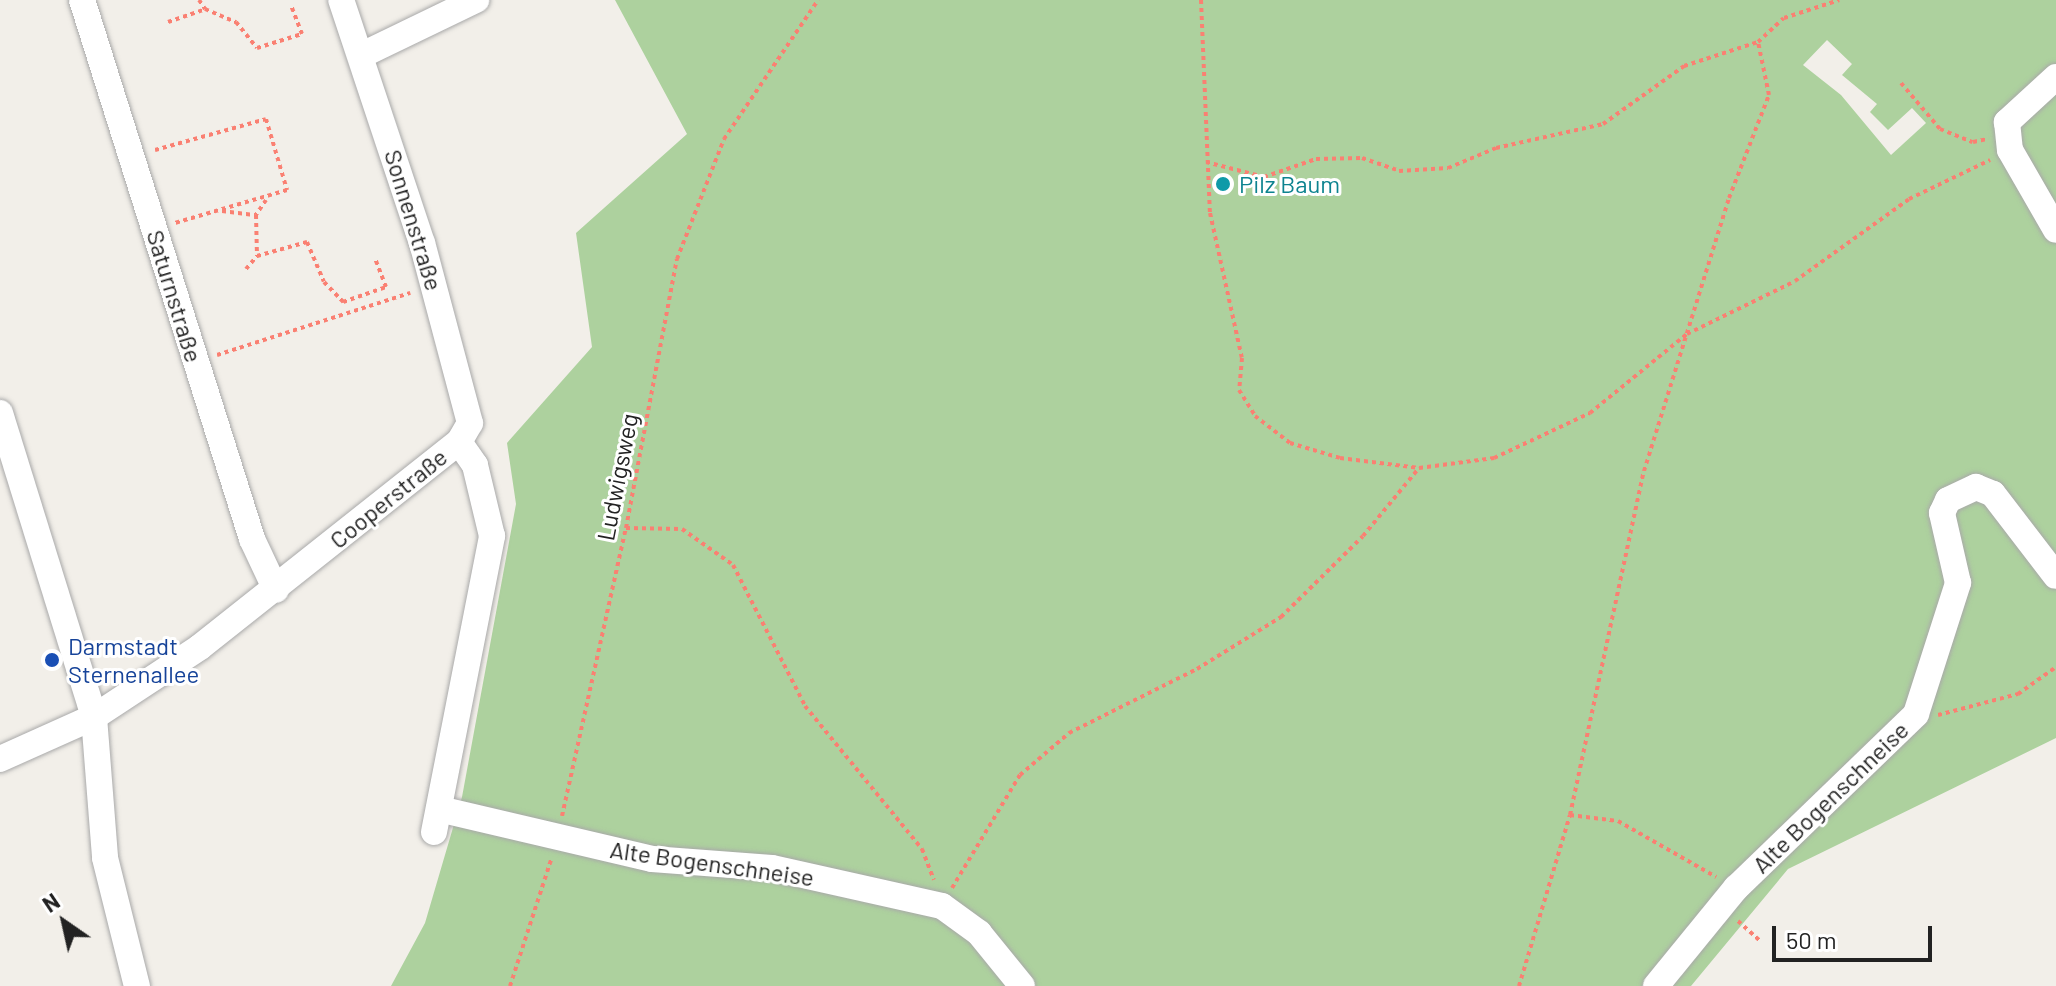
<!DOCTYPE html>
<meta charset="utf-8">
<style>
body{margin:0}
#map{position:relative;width:2056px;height:986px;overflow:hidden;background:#f2efe9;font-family:Barlow,sans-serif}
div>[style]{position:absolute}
.forest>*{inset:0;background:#add19e}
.path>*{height:4px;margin-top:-2px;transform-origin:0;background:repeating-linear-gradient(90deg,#fa8072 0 4px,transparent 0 8px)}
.roads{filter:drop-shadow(0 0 2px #a9a9a9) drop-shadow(0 0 2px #a9a9a9)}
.minor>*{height:26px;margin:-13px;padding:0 13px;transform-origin:13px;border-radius:13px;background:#fff}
.dots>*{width:22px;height:22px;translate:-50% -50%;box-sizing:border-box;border:4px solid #fff;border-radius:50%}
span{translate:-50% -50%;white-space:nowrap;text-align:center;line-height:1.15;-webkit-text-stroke:6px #fff;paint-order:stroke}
.culture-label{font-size:24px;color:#0d838f}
.left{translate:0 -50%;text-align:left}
.street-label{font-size:24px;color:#222}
.transit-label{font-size:24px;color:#164399}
.north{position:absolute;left:24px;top:882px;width:80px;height:80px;-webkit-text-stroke:6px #fff;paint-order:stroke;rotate:326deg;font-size:22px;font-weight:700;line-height:32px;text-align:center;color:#222}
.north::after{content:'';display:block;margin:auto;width:28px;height:36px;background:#222;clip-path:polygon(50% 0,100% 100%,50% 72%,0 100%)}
.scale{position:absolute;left:1772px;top:926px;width:160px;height:36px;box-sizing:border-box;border:4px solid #222;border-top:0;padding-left:10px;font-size:24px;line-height:28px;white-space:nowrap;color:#222;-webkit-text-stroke:6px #fff;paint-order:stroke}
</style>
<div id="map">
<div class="forest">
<i style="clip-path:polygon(evenodd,615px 0,2056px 0,2056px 738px,1788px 869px,1691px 986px,391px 986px,425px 923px,462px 797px,516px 504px,507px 443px,592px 347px,576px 233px,687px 134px,615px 0,1827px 40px,1852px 64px,1842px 75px,1877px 104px,1870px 112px,1888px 130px,1912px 108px,1926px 123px,1891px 155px,1841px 95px,1803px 65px,1827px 40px)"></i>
</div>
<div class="path">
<i style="left:199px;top:0;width:11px;rotate:56deg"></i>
<i style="left:205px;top:9px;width:34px;rotate:23deg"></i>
<i style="left:236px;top:22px;width:33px;rotate:51deg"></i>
<i style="left:257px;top:48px;width:47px;rotate:-17.3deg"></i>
<i style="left:302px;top:34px;width:31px;rotate:-111deg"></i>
<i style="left:1201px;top:0;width:213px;rotate:87.6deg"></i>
<i style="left:1210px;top:213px;width:148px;rotate:77.6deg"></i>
<i style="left:1242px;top:358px;width:32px;rotate:95deg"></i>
<i style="left:1239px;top:390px;width:31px;rotate:58deg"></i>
<i style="left:1255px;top:416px;width:44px;rotate:37.6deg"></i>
<i style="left:1290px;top:443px;width:52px;rotate:16.7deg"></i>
<i style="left:1340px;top:458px;width:80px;rotate:7.2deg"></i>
<i style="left:1419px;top:468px;width:76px;rotate:-7.6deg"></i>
<i style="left:1494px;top:458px;width:106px;rotate:-25.1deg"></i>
<i style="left:1590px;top:413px;width:125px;rotate:-39.2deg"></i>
<i style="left:1687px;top:334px;width:120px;rotate:-26.1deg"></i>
<i style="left:1795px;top:281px;width:140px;rotate:-35.7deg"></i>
<i style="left:1909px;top:199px;width:90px;rotate:-25.7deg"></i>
<i style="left:168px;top:22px;width:39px;rotate:-19deg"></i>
<i style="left:1901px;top:83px;width:60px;rotate:49.7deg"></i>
<i style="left:1940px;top:129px;width:35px;rotate:22deg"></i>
<i style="left:1973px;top:142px;width:14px;rotate:-12deg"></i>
<i style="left:155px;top:150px;width:115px;rotate:-15.6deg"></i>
<i style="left:266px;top:119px;width:74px;rotate:73.5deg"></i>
<i style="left:287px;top:190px;width:117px;rotate:163.6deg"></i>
<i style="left:1206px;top:162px;width:60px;rotate:14.5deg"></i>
<i style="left:1264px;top:177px;width:55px;rotate:-19.1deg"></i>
<i style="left:1316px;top:159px;width:46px;rotate:-1.2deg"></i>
<i style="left:1362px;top:158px;width:39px;rotate:19deg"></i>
<i style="left:1399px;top:171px;width:49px;rotate:-3.5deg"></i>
<i style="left:1448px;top:168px;width:52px;rotate:-22.6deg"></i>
<i style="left:1496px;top:148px;width:110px;rotate:-12.6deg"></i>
<i style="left:1603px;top:124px;width:100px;rotate:-35.6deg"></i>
<i style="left:1684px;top:66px;width:78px;rotate:-18deg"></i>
<i style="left:1758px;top:42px;width:35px;rotate:-43deg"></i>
<i style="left:1784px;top:18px;width:58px;rotate:-18.1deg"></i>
<i style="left:266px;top:200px;width:18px;rotate:124deg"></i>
<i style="left:256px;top:215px;width:41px;rotate:88.6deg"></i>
<i style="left:257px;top:256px;width:52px;rotate:-15.6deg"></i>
<i style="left:307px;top:242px;width:43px;rotate:67deg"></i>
<i style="left:324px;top:282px;width:28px;rotate:46deg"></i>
<i style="left:343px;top:302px;width:46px;rotate:-19.2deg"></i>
<i style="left:386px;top:287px;width:31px;rotate:-111deg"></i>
<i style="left:222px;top:211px;width:34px;rotate:7deg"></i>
<i style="left:246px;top:269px;width:17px;rotate:-50deg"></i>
<i style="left:217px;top:355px;width:203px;rotate:-17.8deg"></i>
<i style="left:626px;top:528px;width:56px;rotate:1deg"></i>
<i style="left:682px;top:529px;width:62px;rotate:35.2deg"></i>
<i style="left:733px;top:565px;width:158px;rotate:62.9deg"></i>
<i style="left:805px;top:706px;width:185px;rotate:50.7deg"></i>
<i style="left:922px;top:849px;width:33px;rotate:69deg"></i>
<i style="left:1938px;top:715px;width:83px;rotate:-14.7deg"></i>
<i style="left:2018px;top:694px;width:47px;rotate:-35.4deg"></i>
<i style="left:1570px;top:815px;width:48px;rotate:7.1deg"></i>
<i style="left:1618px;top:821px;width:113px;rotate:29.7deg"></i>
<i style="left:562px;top:816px;width:295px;rotate:-77.5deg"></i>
<i style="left:626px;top:528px;width:274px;rotate:-79.3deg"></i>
<i style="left:677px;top:259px;width:129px;rotate:-68.6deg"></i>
<i style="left:724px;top:139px;width:168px;rotate:-55.9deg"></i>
<i style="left:952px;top:888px;width:132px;rotate:-59deg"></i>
<i style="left:1020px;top:775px;width:65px;rotate:-40.6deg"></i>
<i style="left:1069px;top:733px;width:143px;rotate:-26.6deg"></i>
<i style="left:1197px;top:669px;width:99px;rotate:-31.8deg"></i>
<i style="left:1281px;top:617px;width:115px;rotate:-44.6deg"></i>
<i style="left:1363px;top:536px;width:88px;rotate:-50.5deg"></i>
<i style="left:1738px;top:921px;width:31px;rotate:42deg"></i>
<i style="left:510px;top:986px;width:133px;rotate:-72deg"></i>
<i style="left:1519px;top:986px;width:178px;rotate:-73.4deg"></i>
<i style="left:1570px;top:815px;width:352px;rotate:-77.9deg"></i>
<i style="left:1644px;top:471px;width:286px;rotate:-72.7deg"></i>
<i style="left:1729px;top:198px;width:110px;rotate:-68.8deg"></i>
<i style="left:1769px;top:95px;width:54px;rotate:-101.7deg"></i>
</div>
<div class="roads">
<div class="minor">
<i style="left:82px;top:0;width:565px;rotate:72.49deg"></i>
<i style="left:252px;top:539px;width:56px;rotate:64.8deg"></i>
<i style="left:362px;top:55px;width:127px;rotate:-25.8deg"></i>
<i style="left:2056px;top:77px;width:67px;rotate:137.4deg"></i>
<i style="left:2007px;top:122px;width:28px;rotate:84deg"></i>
<i style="left:2010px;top:150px;width:92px;rotate:60.1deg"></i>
<i style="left:0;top:413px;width:318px;rotate:72.8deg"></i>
<i style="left:94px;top:717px;width:141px;rotate:85.5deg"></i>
<i style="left:105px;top:858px;width:132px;rotate:76deg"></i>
<i style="left:0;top:759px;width:103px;rotate:-24.1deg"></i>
<i style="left:94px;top:717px;width:127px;rotate:-33.4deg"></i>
<i style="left:200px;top:647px;width:330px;rotate:-38.4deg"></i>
<i style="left:459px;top:442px;width:22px;rotate:-60deg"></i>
<i style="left:470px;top:423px;width:186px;rotate:-104.9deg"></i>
<i style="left:422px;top:243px;width:256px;rotate:-108.4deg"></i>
<i style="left:439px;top:809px;width:219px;rotate:13.2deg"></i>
<i style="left:652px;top:859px;width:120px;rotate:4.3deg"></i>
<i style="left:772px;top:868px;width:174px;rotate:12.6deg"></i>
<i style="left:942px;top:906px;width:46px;rotate:36.1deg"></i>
<i style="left:979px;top:933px;width:68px;rotate:50.9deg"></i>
<i style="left:434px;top:832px;width:302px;rotate:-78.9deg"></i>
<i style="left:492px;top:536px;width:73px;rotate:-103.5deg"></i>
<i style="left:475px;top:465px;width:28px;rotate:-125deg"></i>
<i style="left:1656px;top:986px;width:127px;rotate:-50.8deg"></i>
<i style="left:1736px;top:888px;width:250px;rotate:-44deg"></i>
<i style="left:1916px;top:714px;width:138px;rotate:-72.2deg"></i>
<i style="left:1958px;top:583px;width:72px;rotate:-102.9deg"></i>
<i style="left:1942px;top:513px;width:14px;rotate:-65deg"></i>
<i style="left:1948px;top:500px;width:31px;rotate:-25deg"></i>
<i style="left:1976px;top:487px;width:18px;rotate:22deg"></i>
<i style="left:1993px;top:494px;width:103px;rotate:52.5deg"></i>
</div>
</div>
<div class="dots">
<i style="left:1223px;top:184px;background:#0f9aa8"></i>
<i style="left:52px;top:660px;background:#1a4fb4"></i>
</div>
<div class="culture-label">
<span class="left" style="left:1239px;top:184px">Pilz Baum</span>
</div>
<div class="street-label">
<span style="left:414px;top:220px;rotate:73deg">Sonnenstraße</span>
<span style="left:175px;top:296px;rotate:73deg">Saturnstraße</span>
<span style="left:617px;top:477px;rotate:-79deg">Ludwigsweg</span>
<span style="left:388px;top:498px;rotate:-39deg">Cooperstraße</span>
<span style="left:1830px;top:797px;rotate:-44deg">Alte Bogenschneise</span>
<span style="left:712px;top:863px;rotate:8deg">Alte Bogenschneise</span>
</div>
<div class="transit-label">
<span class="left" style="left:68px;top:660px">Darmstadt<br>Sternenallee</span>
</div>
<div class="north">N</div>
<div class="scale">50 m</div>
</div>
